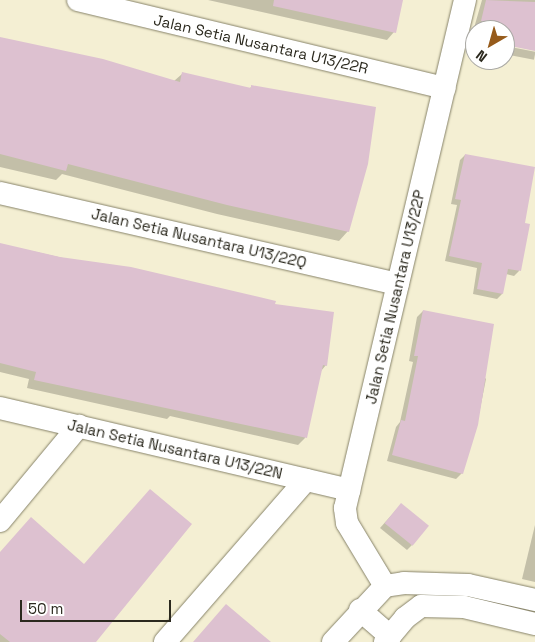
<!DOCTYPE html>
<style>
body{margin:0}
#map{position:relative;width:535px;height:642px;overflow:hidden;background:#f4efd3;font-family:"Space Grotesk",sans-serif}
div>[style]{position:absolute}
.shadow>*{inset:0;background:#0003;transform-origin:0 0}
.building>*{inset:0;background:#ddc1d0;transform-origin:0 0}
.roads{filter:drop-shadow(0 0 1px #878369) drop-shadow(0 0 1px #878369)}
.minor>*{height:22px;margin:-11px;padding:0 11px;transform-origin:11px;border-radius:11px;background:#fff}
span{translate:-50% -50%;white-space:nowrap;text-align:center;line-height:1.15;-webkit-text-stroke:4.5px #fff;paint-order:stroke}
.street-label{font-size:15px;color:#2b291e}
.north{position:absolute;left:465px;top:20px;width:50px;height:50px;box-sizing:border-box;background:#fff;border:1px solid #aaa9a5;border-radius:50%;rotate:218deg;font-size:14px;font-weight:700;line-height:20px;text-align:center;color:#2b291e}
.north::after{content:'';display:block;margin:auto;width:18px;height:22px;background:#965b1b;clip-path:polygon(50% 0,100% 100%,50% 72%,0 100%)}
.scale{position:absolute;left:20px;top:600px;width:151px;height:22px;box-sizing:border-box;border:2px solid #2b291e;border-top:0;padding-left:6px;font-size:15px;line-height:18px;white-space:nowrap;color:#2b291e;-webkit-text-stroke:4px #fff;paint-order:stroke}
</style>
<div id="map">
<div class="shadow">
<i style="clip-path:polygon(208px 0,401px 0,394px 32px,387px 40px)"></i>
<i style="clip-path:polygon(482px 0,535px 0,535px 49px,505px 44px,505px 30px,474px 28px)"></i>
<i style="clip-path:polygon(0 38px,174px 81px,182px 74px,249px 89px,252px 86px,348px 231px,339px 241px,217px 214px,62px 174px,56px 180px,0 167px)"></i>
<i style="left:505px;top:46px;width:31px;height:8px;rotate:11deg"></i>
<i style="clip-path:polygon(465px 155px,523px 224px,519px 271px,514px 276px,506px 274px,502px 294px,497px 299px,473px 294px,477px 268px,445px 261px,457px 205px,451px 204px,460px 160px)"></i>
<i style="clip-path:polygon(0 244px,274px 305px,326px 365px,321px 371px,305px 438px,298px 445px,170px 416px,167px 419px,27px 388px,29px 379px,0 372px)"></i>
<i style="clip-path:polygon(423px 311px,486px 379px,477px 424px,462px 473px,456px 479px,387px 461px,396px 427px,400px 422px,413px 362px,409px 361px,417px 317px)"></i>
<i style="clip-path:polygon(396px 510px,412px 545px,407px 550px,380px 528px)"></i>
<i style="clip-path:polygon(535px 525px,535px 582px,522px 579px)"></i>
<i style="clip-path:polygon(0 554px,93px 642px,0 642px)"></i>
</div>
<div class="building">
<i style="clip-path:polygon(274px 0,403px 0,396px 33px,273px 6px)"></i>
<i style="clip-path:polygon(486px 0,535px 2px,535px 51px,505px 45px,505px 30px,487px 30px,488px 22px,481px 21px)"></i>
<i style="clip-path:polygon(0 37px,103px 59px,180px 82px,182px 72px,251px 88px,251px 85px,376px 107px,368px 164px,349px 232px,227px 205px,68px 164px,66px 171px,0 154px)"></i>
<i style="clip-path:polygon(465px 154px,535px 167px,525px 223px,530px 224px,521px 271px,508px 269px,503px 294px,477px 289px,482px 263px,449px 256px,461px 200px,455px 199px)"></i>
<i style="clip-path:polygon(0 243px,60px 257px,131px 267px,276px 301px,275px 304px,334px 312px,327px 366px,323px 365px,307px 438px,34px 380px,36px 372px,0 363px)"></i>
<i style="clip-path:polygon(423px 310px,494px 324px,478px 425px,463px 474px,392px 455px,401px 420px,405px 421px,418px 356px,414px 356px)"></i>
<i style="clip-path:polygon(150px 489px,192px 524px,96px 642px,10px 642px,0 634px,0 552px,31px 517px,84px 564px)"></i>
<i style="left:401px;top:503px;width:36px;height:26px;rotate:39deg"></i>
<i style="clip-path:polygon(226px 604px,271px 642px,193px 642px)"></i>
</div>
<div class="roads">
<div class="minor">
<i style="left:78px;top:0;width:377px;rotate:13.5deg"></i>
<i style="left:0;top:193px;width:408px;rotate:12.9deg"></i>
<i style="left:0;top:408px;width:359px;rotate:13.2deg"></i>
<i style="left:0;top:521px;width:124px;rotate:-50.3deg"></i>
<i style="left:385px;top:586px;width:74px;rotate:-121.1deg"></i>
<i style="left:347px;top:523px;width:15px;rotate:-98deg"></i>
<i style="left:345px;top:508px;width:522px;rotate:-76.71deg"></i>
<i style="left:360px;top:610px;width:40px;rotate:41deg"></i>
<i style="left:165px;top:642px;width:215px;rotate:-49deg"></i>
<i style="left:333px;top:642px;width:76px;rotate:-47.1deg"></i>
<i style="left:385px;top:586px;width:19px;rotate:-9deg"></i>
<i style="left:404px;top:583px;width:64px;rotate:1.8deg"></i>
<i style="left:468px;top:585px;width:69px;rotate:12.6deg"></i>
<i style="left:385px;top:642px;width:31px;rotate:-50deg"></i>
<i style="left:405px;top:618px;width:20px;rotate:-37deg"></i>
<i style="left:421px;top:606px;width:43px;rotate:1.3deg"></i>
<i style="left:464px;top:607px;width:73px;rotate:13.5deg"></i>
</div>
</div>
<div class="street-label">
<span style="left:261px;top:44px;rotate:13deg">Jalan Setia Nusantara U13/22R</span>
<span style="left:199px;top:238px;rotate:13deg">Jalan Setia Nusantara U13/22Q</span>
<span style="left:395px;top:297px;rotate:-77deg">Jalan Setia Nusantara U13/22P</span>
<span style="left:175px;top:449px;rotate:13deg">Jalan Setia Nusantara U13/22N</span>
</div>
<div class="north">N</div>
<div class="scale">50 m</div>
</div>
